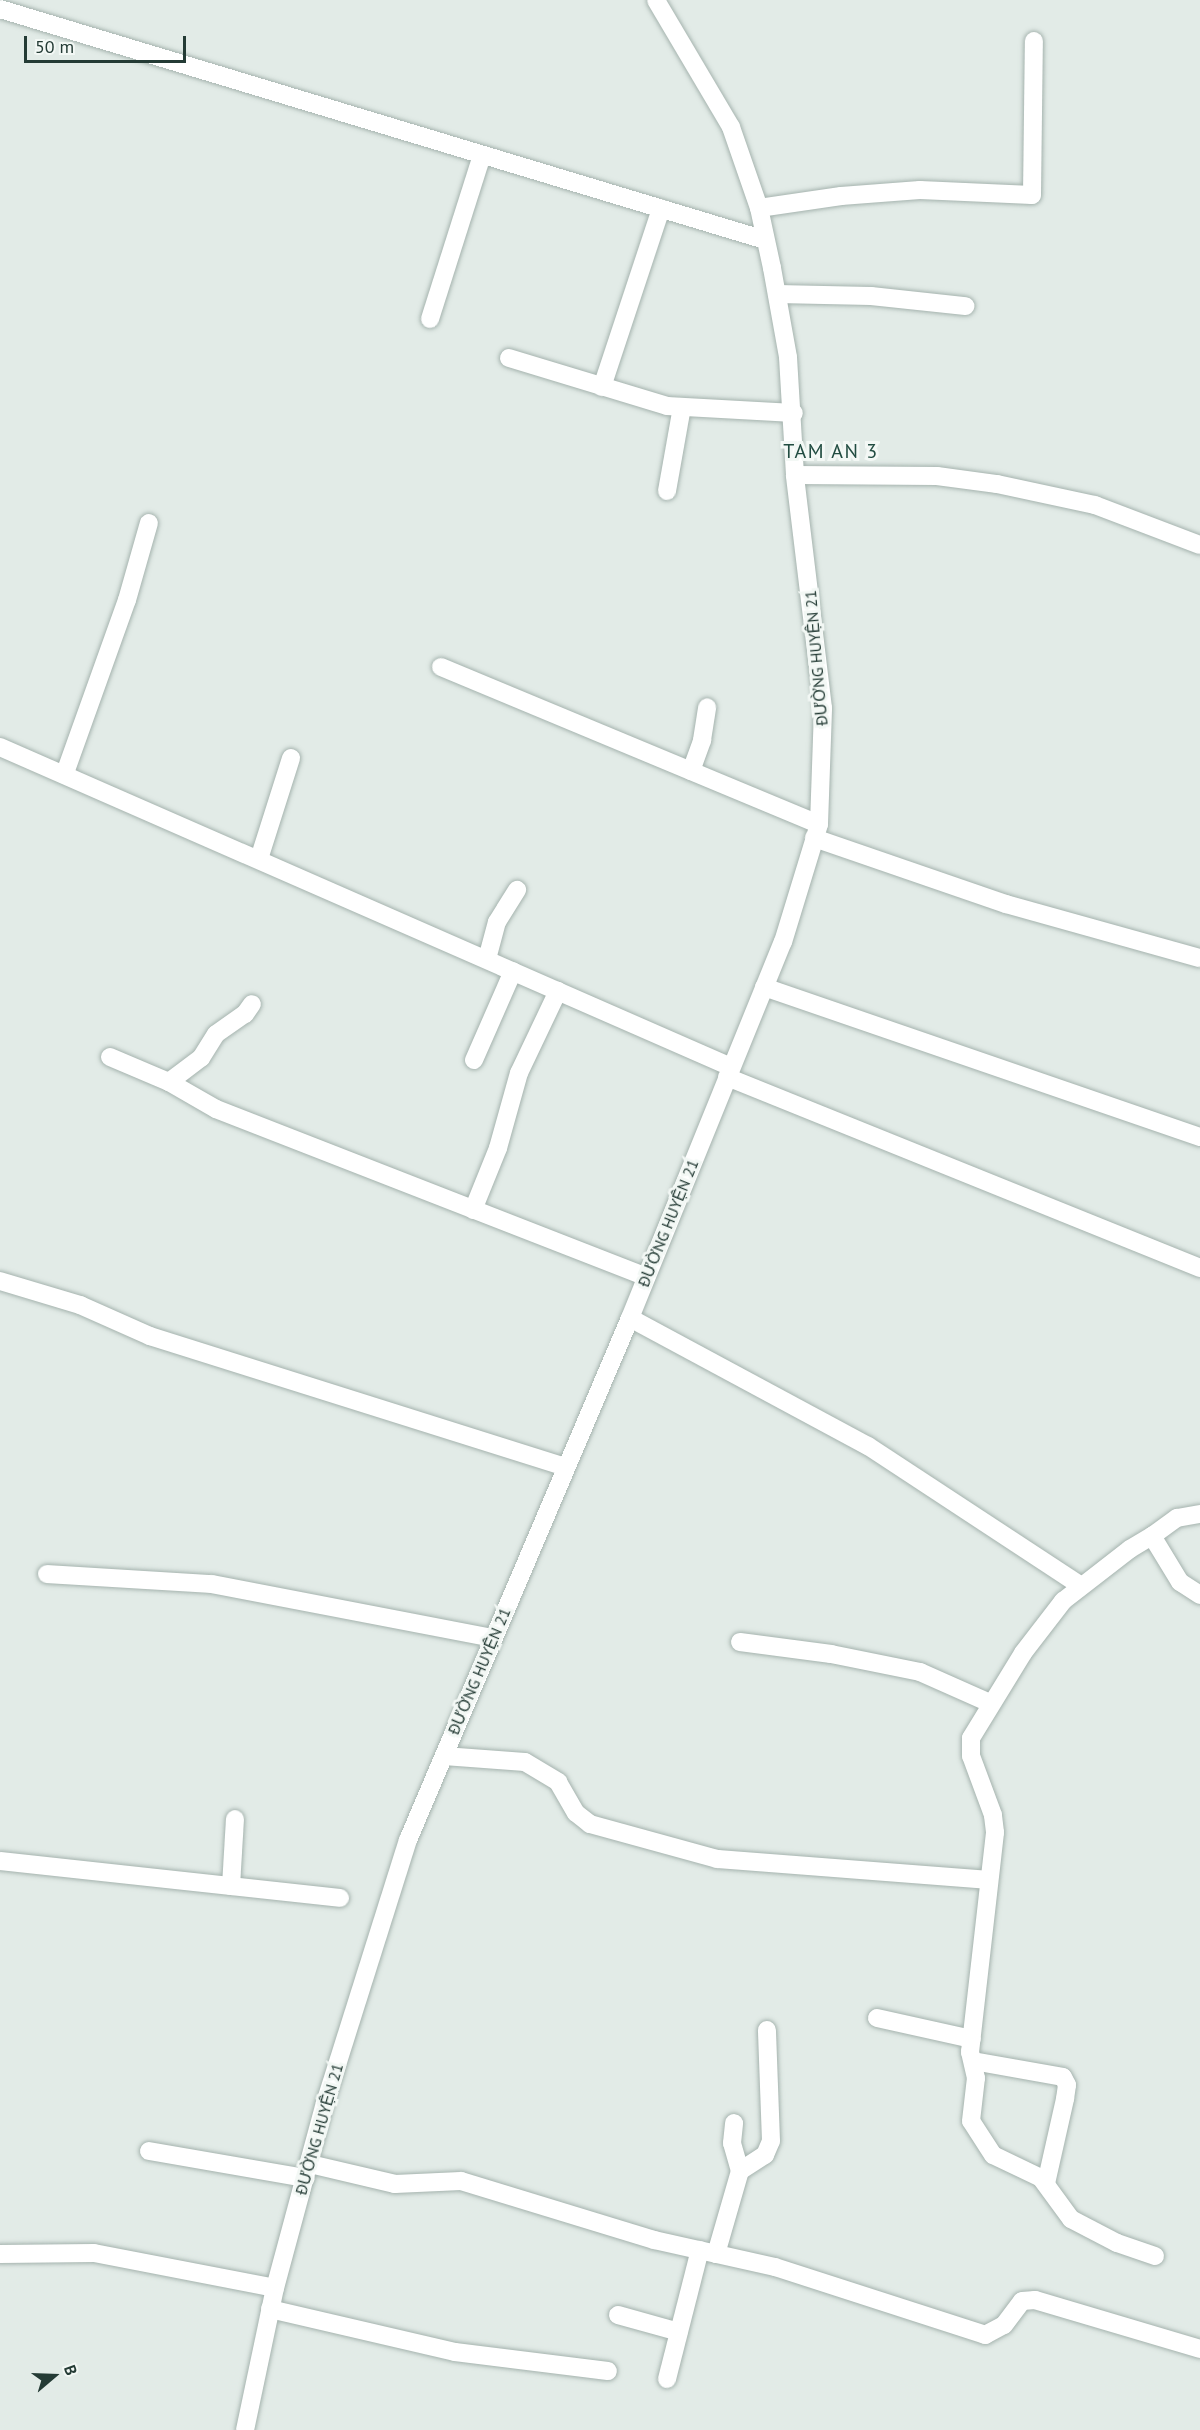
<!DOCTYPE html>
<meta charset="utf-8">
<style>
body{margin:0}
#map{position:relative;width:1200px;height:2430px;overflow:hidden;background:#e2ebe7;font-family:"PT Sans",sans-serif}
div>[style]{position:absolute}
.roads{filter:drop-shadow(0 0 2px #a5b3ae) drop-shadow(0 0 2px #a5b3ae)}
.street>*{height:18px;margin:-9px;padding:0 9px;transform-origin:9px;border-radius:9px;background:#fff}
.secondary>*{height:18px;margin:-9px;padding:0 9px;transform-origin:9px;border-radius:9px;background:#fff}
span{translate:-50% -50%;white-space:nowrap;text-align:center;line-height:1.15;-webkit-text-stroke:6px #f3f8f5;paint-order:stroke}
.street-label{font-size:16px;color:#243b35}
.quarter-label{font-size:20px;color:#214c41;letter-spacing:1.5px}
.north{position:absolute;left:24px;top:2346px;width:60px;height:60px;-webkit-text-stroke:4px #f3f8f5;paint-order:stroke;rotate:71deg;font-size:16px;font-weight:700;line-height:24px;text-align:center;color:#243b35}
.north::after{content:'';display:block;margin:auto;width:21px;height:27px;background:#243b35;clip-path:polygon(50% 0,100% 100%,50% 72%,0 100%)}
.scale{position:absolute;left:24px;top:36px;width:162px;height:27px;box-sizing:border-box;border:3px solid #243b35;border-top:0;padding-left:8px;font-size:18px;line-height:21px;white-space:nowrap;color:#243b35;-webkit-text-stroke:4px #f3f8f5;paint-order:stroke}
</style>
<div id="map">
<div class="roads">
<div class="street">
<i style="left:0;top:9px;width:799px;rotate:16.8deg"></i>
<i style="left:759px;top:208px;width:83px;rotate:-8.3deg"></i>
<i style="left:841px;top:196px;width:79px;rotate:-4.3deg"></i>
<i style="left:920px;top:190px;width:112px;rotate:2.6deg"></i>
<i style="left:1032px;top:195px;width:154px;rotate:-89.3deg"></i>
<i style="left:777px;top:294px;width:94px;rotate:1.2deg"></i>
<i style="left:871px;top:296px;width:95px;rotate:6.1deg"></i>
<i style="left:430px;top:319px;width:172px;rotate:-72.4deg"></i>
<i style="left:509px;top:358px;width:165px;rotate:16.9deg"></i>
<i style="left:667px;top:406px;width:127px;rotate:3.2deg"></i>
<i style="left:602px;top:387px;width:188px;rotate:-71.7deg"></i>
<i style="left:795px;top:475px;width:142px;rotate:0.4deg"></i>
<i style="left:937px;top:476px;width:61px;rotate:7.6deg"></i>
<i style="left:997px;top:484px;width:100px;rotate:12.1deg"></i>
<i style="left:1095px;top:505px;width:112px;rotate:20.9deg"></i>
<i style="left:667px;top:491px;width:85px;rotate:-79.9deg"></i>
<i style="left:441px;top:667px;width:409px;rotate:22.6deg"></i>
<i style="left:0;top:747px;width:798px;rotate:23.64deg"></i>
<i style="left:691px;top:771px;width:33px;rotate:-70deg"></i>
<i style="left:702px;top:740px;width:33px;rotate:-81deg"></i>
<i style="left:65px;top:773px;width:184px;rotate:-70.3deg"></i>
<i style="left:127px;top:600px;width:80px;rotate:-74.1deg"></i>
<i style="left:814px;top:838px;width:203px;rotate:19deg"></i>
<i style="left:1006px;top:904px;width:201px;rotate:15.6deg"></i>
<i style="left:259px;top:859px;width:106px;rotate:-72.4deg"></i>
<i style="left:487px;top:959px;width:38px;rotate:-75deg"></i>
<i style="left:497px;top:922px;width:38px;rotate:-58deg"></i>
<i style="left:764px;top:987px;width:461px;rotate:19deg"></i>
<i style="left:110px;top:1057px;width:64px;rotate:23deg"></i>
<i style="left:169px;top:1082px;width:54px;rotate:29.9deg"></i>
<i style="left:216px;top:1109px;width:462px;rotate:21.3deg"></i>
<i style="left:474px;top:1060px;width:97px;rotate:-66.3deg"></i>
<i style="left:727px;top:1077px;width:510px;rotate:21.99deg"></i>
<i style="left:169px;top:1082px;width:40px;rotate:-37deg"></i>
<i style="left:201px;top:1058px;width:28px;rotate:-58deg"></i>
<i style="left:216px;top:1034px;width:35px;rotate:-35deg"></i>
<i style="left:245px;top:1014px;width:12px;rotate:-55deg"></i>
<i style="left:473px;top:1210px;width:67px;rotate:-68deg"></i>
<i style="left:498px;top:1148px;width:78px;rotate:-74.4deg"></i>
<i style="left:519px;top:1073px;width:91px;rotate:-64.6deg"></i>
<i style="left:0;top:1281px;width:84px;rotate:16.7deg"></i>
<i style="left:80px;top:1305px;width:77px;rotate:23.9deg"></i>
<i style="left:150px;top:1336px;width:435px;rotate:17.5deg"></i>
<i style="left:630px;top:1318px;width:270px;rotate:28.3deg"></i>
<i style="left:868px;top:1446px;width:254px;rotate:33.3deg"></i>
<i style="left:1152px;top:1536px;width:31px;rotate:-36deg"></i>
<i style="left:1177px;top:1518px;width:23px;rotate:-10deg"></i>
<i style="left:47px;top:1574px;width:165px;rotate:3.5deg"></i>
<i style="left:212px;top:1584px;width:286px;rotate:10.9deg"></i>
<i style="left:740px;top:1642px;width:92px;rotate:7.5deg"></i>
<i style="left:831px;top:1654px;width:91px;rotate:11.4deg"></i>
<i style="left:920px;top:1672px;width:77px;rotate:23.9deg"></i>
<i style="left:444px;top:1756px;width:81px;rotate:4.2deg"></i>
<i style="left:525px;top:1762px;width:39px;rotate:31deg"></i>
<i style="left:558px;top:1782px;width:36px;rotate:60deg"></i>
<i style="left:576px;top:1813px;width:18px;rotate:38deg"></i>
<i style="left:590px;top:1824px;width:132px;rotate:15.4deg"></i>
<i style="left:717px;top:1859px;width:271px;rotate:4.4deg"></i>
<i style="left:0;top:1861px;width:342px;rotate:6.2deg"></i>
<i style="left:231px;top:1886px;width:67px;rotate:-86.6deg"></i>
<i style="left:877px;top:2018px;width:97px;rotate:12.5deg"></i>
<i style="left:973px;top:2061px;width:91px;rotate:10.1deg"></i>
<i style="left:1063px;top:2077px;width:9px;rotate:63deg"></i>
<i style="left:1067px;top:2085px;width:14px;rotate:98deg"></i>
<i style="left:1065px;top:2099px;width:86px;rotate:102.7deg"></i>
<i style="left:149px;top:2151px;width:159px;rotate:9.8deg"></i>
<i style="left:310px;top:2164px;width:87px;rotate:13.2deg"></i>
<i style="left:395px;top:2184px;width:66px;rotate:-2.6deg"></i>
<i style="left:461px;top:2181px;width:202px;rotate:17deg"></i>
<i style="left:654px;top:2240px;width:124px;rotate:12.6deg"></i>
<i style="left:775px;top:2267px;width:221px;rotate:17.9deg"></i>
<i style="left:985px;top:2335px;width:21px;rotate:-28deg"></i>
<i style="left:1004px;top:2325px;width:30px;rotate:-53deg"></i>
<i style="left:1022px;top:2301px;width:13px;rotate:-4deg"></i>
<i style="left:1035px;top:2300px;width:172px;rotate:16.5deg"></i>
<i style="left:740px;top:2171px;width:30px;rotate:-33deg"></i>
<i style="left:765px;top:2155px;width:15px;rotate:-67deg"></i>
<i style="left:771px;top:2141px;width:111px;rotate:-92.1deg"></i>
<i style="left:0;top:2254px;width:94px;rotate:-0.6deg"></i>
<i style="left:94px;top:2253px;width:184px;rotate:10.9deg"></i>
<i style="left:716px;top:2254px;width:86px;rotate:-73.9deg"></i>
<i style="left:740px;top:2171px;width:29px;rotate:-106deg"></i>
<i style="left:732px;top:2143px;width:20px;rotate:-84deg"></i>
<i style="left:1155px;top:2256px;width:40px;rotate:-161.1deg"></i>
<i style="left:1117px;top:2243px;width:52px;rotate:-152.4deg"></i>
<i style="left:1071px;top:2219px;width:51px;rotate:-126.2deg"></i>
<i style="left:1041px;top:2178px;width:53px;rotate:-154.4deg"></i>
<i style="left:993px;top:2155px;width:40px;rotate:-122.9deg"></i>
<i style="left:971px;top:2121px;width:43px;rotate:-83.4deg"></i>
<i style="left:976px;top:2078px;width:27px;rotate:-103deg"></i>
<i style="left:970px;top:2052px;width:221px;rotate:-83.5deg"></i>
<i style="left:995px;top:1832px;width:17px;rotate:-97deg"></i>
<i style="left:993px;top:1815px;width:63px;rotate:-110.4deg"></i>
<i style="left:971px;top:1756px;width:18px;rotate:-90deg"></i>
<i style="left:971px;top:1738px;width:100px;rotate:-58.5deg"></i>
<i style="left:1023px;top:1653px;width:66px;rotate:-52.4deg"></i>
<i style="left:1063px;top:1601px;width:85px;rotate:-37.8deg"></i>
<i style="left:1130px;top:1549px;width:26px;rotate:-31deg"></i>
<i style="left:1152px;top:1536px;width:54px;rotate:58.7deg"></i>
<i style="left:1180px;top:1582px;width:24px;rotate:33deg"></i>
<i style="left:270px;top:2309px;width:190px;rotate:13.1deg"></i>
<i style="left:455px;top:2352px;width:154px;rotate:7.1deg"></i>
<i style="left:618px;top:2315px;width:63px;rotate:15.6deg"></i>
<i style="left:667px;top:2379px;width:133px;rotate:-75.7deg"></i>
</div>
<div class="secondary">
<i style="left:245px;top:2430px;width:145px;rotate:-78.1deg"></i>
<i style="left:275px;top:2288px;width:192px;rotate:-74.9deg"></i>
<i style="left:325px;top:2103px;width:276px;rotate:-72.5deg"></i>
<i style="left:408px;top:1840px;width:567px;rotate:-66.96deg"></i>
<i style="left:630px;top:1318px;width:406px;rotate:-67.9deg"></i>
<i style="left:783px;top:942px;width:123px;rotate:-73deg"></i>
<i style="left:819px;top:824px;width:116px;rotate:-88deg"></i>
<i style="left:823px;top:708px;width:235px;rotate:-96.9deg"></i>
<i style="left:795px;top:475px;width:118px;rotate:-93.4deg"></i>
<i style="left:788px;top:357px;width:90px;rotate:-100.2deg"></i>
<i style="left:772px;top:268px;width:61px;rotate:-102.2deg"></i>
<i style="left:759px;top:208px;width:86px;rotate:-109.1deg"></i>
<i style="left:731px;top:127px;width:147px;rotate:-120.6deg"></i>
</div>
</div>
<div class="street-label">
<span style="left:816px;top:658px;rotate:-95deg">ĐƯỜNG HUYỆN 21</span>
<span style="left:668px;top:1223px;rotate:-68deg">ĐƯỜNG HUYỆN 21</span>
<span style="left:479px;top:1671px;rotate:-67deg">ĐƯỜNG HUYỆN 21</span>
<span style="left:319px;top:2129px;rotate:-74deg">ĐƯỜNG HUYỆN 21</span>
</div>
<div class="quarter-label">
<span style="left:831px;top:451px">TAM AN 3</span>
</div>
<div class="north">B</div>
<div class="scale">50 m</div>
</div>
